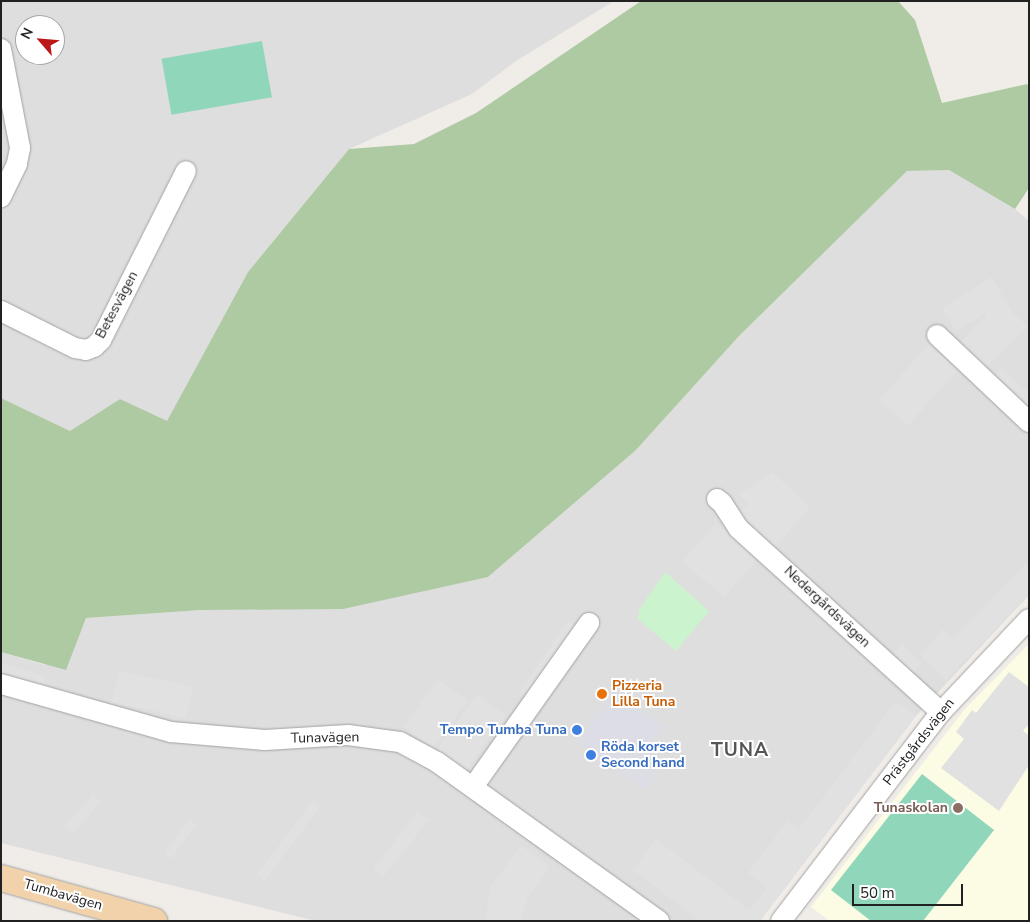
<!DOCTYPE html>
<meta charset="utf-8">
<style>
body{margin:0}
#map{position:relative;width:1030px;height:922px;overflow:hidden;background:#f0ede8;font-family:"Nunito Sans",sans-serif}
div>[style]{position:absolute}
.residential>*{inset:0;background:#dedede}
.education>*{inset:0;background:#fcfce5}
.forest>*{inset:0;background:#aecaa2}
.park>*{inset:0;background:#cbf4ce}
.pitch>*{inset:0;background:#90d6ba;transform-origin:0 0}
.parking>*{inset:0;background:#e1e1e1;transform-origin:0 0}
.plaza>*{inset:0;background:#dddde6}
.roads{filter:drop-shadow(0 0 1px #a2a2a2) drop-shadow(0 0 1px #a2a2a2)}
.minor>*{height:20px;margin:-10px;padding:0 10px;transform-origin:10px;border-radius:10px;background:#fff}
.major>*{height:26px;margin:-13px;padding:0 13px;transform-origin:13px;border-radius:13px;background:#f2d2ab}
.dots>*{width:14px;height:14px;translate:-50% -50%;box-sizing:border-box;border:2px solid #fff;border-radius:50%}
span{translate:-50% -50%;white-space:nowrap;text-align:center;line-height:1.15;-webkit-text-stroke:4px #fff;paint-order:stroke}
.street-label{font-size:14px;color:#212121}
.food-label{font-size:14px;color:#c56008;font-weight:700}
.left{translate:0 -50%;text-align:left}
.shop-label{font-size:14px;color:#366cbe;font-weight:700}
.right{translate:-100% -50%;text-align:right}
.education-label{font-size:14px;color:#785e54;font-weight:700}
.district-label{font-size:19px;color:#545454;font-weight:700;letter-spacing:1px}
.frame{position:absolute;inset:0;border:2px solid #212121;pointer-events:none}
.north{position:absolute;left:15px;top:15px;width:50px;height:50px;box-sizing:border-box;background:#fff;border:1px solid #a6a6a6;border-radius:50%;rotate:297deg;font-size:14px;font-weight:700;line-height:20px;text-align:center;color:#212121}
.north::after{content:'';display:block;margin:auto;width:18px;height:22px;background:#ba1719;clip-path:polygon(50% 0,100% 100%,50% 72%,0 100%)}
.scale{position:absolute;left:852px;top:884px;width:111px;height:22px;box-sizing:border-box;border:2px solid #212121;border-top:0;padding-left:6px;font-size:15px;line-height:18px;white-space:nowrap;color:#212121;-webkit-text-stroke:4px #fff;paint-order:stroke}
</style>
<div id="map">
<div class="residential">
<i style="clip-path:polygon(evenodd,1px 1px,614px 1px,516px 61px,472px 94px,349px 149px,248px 272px,167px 422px,120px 399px,70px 431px,1px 398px,1px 1px,25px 25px,55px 25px,55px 55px,25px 55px,25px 25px)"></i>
<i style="clip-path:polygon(949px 170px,1015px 209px,1029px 221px,1029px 595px,916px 716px,760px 921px,316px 921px,1px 843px,1px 652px,45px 665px,83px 626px,86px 618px,201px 610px,488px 577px,636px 450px,739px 336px,907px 171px)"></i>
</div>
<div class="education">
<i style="clip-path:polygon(1029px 644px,1029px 921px,830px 921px,811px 907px,965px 709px)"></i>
</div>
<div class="forest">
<i style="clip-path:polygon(641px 1px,898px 1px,915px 20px,942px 103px,1027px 84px,1029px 88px,1029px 188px,1015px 209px,949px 170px,907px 171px,739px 336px,636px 450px,488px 577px,343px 609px,201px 610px,86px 618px,66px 670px,1px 652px,1px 398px,70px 431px,120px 399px,167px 421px,248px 272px,349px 149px,414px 144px,476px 113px)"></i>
</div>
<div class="park">
<i style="clip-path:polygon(665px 572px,709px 611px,676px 651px,638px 619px,639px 610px)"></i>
</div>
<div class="pitch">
<i style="left:262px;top:41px;width:57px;height:102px;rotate:80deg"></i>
<i style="clip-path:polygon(922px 774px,994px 830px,923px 921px,871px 921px,831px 890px)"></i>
</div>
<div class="parking">
<i style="clip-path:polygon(992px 277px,1011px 311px,1028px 327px,986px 367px,960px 343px,987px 315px,985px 313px,956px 331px,942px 308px)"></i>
<i style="left:929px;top:344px;width:39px;height:75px;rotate:42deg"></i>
<i style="clip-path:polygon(1002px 368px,1029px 393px,1029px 409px,994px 377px)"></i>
<i style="clip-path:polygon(772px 472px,810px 507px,775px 547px,739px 514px,748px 504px,738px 495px)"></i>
<i style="left:716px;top:523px;width:55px;height:51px;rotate:41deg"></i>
<i style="clip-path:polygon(1029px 560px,1029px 594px,946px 680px,920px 655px,943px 629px,954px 638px)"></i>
<i style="left:568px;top:620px;width:11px;height:87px;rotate:34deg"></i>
<i style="left:902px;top:644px;width:28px;height:13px;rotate:45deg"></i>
<i style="left:1px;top:662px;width:48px;height:12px;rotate:18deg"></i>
<i style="clip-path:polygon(120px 671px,194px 687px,185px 719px,151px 710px,111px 703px)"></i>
<i style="clip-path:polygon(1009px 672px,1029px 687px,1029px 724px,1023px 731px,1029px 735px,1029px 765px,999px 811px,941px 768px,964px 739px,956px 732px,972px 710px,976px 713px)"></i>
<i style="left:438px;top:679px;width:37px;height:59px;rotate:36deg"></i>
<i style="left:477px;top:694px;width:36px;height:69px;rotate:36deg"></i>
<i style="clip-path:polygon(896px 701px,916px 716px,760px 921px,700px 921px,633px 870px,656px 839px,750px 910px,767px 888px,748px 873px,787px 821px,799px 829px)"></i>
<i style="left:93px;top:794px;width:11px;height:44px;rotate:41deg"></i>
<i style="left:313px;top:800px;width:10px;height:94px;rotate:37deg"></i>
<i style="clip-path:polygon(417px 812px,429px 820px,383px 877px,373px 870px)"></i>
<i style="left:189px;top:819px;width:9px;height:43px;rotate:36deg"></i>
<i style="clip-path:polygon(521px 846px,550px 866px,527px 899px,521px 921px,485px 921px,491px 886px)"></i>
</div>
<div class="plaza">
<i style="clip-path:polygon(623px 681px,634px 691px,632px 698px,639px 707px,663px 728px,644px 749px,662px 765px,645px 789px,588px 748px,576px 743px)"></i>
</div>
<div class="roads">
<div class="minor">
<i style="left:1px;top:49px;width:101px;rotate:79.1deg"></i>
<i style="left:20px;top:148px;width:16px;rotate:101deg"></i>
<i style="left:17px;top:164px;width:37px;rotate:116deg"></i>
<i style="left:1px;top:311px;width:83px;rotate:26.6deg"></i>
<i style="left:75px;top:348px;width:11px;rotate:10deg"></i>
<i style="left:86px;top:350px;width:9px;rotate:-21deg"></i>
<i style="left:94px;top:347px;width:10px;rotate:-45deg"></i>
<i style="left:101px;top:340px;width:189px;rotate:-63.3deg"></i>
<i style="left:937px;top:335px;width:127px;rotate:43.4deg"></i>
<i style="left:717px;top:499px;width:6px;rotate:39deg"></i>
<i style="left:722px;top:503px;width:30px;rotate:57deg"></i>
<i style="left:738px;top:528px;width:274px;rotate:42.2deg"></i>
<i style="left:1px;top:684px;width:177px;rotate:15.8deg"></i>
<i style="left:171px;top:732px;width:94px;rotate:4.9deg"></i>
<i style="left:265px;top:740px;width:83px;rotate:-3.4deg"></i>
<i style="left:348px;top:735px;width:52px;rotate:7.7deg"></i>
<i style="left:400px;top:742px;width:42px;rotate:28.4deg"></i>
<i style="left:437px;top:762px;width:273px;rotate:35.6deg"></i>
<i style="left:473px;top:787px;width:201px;rotate:-54.7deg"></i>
<i style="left:781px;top:921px;width:263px;rotate:-52.6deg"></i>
<i style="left:941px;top:712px;width:128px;rotate:-46.6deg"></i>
</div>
<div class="major">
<i style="left:1px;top:878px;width:159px;rotate:15.7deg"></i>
</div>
</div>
<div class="dots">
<i style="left:602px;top:694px;background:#e8710a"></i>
<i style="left:577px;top:730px;background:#3f7fe0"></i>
<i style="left:591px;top:755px;background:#3f7fe0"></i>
<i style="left:958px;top:808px;background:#8d6e63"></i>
</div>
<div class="street-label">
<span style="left:117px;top:305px;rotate:-62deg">Betesvägen</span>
<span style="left:827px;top:607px;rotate:43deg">Nedergårdsvägen</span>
<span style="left:325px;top:738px;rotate:-1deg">Tunavägen</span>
<span style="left:919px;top:742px;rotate:-52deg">Prästgårdsvägen</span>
<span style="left:63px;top:895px;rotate:16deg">Tumbavägen</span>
</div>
<div class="food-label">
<span class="left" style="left:612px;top:694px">Pizzeria<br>Lilla Tuna</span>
</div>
<div class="shop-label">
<span class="right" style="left:567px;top:730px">Tempo Tumba Tuna</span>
<span class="left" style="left:601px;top:755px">Röda korset<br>Second hand</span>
</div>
<div class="education-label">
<span class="right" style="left:948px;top:808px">Tunaskolan</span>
</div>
<div class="district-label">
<span style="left:740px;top:751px">TUNA</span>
</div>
<div class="frame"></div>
<div class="north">N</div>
<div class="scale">50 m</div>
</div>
